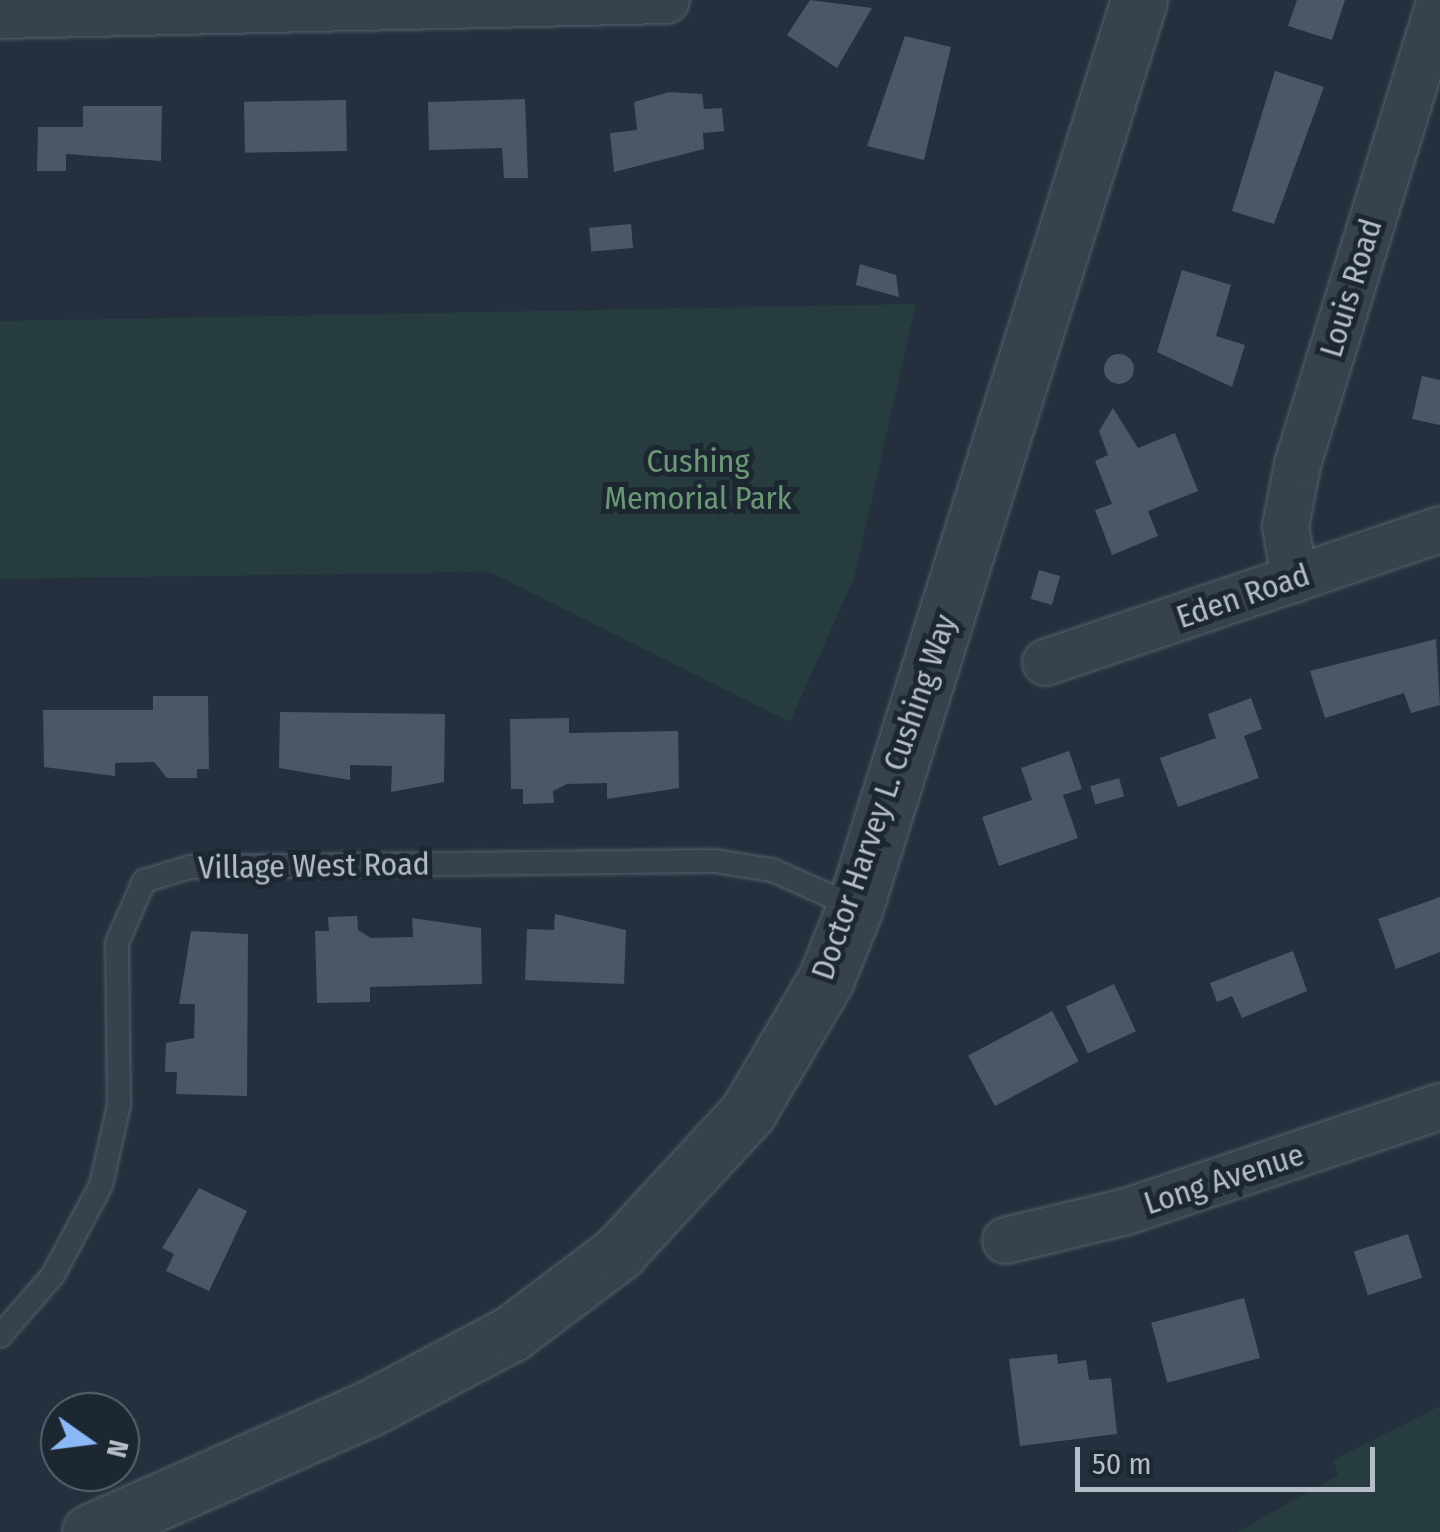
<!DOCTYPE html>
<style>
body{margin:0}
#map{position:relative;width:1440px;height:1532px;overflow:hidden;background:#24303d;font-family:"Fira Sans Condensed",sans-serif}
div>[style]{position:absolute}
.green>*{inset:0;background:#263c3e}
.building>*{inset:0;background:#4a5766;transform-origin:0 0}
.round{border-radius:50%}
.roads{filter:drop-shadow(0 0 2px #56606b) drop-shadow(0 0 2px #56606b)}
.service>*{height:22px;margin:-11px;padding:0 11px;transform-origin:11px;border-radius:11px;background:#38424d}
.minor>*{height:45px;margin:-22.5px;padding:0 22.5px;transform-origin:22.5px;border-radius:22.5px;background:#38424d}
.tertiary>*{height:55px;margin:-27.5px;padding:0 27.5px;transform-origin:27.5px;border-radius:27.5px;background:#38424d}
span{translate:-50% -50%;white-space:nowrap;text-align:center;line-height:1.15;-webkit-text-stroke:10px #1d2732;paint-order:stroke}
.street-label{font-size:32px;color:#b4bdc8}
.park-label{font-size:32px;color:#6b9975}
.north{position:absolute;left:40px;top:1392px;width:100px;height:100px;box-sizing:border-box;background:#1d2732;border:2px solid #59636e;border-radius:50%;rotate:104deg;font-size:28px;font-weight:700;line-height:40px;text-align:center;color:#b4bdc8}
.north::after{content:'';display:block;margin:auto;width:35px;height:45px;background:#8bb8f6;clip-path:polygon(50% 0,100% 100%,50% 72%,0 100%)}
.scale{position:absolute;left:1075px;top:1447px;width:300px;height:45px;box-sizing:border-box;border:5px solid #b4bdc8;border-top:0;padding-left:12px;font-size:30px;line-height:35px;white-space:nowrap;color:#b4bdc8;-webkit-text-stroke:8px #1d2732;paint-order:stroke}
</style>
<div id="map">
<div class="green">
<i style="clip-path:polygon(916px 304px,854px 578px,790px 722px,490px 572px,0 579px,0 321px)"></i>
<i style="clip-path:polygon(1440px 1406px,1440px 1532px,1237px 1532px,1338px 1475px,1333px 1460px)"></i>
</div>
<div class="building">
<i style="clip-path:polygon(810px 0,872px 8px,837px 68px,787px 35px)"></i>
<i style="clip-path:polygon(1297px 0,1345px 0,1332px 40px,1288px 26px)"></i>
<i style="clip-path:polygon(905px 36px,951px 47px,924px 160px,867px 146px)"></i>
<i style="clip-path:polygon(1275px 71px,1324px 87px,1274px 224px,1232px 211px)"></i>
<i style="clip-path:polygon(669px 92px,702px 94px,704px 109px,722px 108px,724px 131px,703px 133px,704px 149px,614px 172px,610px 133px,637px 130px,634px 102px)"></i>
<i style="clip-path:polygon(525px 99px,528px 178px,504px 178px,502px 148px,429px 150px,428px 102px)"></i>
<i style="left:346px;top:100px;width:51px;height:102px;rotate:89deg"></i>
<i style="clip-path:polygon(83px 106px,162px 106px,161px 161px,66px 154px,66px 171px,37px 171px,38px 127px,83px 127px)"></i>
<i style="left:631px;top:224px;width:24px;height:42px;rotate:85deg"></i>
<i style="clip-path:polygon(860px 264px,896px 275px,899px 297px,856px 285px)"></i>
<i style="clip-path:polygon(1182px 270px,1231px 285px,1216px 336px,1245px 345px,1232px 387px,1157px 352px)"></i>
<i class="round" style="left:1104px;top:354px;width:30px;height:30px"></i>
<i style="clip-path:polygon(1422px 376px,1440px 380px,1440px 425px,1412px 419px)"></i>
<i style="clip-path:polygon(1113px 408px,1138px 448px,1175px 433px,1198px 491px,1148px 511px,1158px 536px,1112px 555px,1095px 510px,1112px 504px,1095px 461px,1108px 455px,1099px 431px)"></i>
<i style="left:1039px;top:570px;width:22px;height:30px;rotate:16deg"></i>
<i style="clip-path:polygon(1436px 639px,1440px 705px,1411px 713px,1404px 693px,1325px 718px,1310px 671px)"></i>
<i style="clip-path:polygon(153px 696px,208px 696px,209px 769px,197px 769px,197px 778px,167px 778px,154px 762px,115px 763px,115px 776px,44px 767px,43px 710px,153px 710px)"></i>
<i style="clip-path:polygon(1251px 698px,1262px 729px,1244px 736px,1259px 778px,1178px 807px,1160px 758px,1216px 738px,1208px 714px)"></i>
<i style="clip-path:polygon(280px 712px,445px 714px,444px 782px,391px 792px,392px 766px,350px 765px,350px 780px,279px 768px)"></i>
<i style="clip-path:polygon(569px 718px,569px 733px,678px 731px,679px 788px,607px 799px,607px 783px,567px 784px,553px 791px,554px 803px,523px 804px,523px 789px,511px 789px,510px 719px)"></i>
<i style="clip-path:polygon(1069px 751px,1082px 789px,1063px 795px,1078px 838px,999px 866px,982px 817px,1032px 800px,1021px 768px)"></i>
<i style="left:1119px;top:778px;width:19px;height:30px;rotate:74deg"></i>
<i style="clip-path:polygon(1440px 897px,1440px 952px,1396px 969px,1378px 919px)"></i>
<i style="clip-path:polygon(555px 914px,626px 930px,624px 984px,525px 980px,527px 929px,554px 930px)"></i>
<i style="clip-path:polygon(357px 916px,358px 930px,371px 938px,413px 937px,412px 918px,481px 928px,482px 984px,370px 987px,370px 1002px,317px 1003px,315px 931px,329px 931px,328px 917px)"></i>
<i style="clip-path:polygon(191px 931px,248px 934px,247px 1096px,176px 1094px,177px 1072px,165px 1072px,166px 1043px,194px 1038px,195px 1004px,179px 1004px)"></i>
<i style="clip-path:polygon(1293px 951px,1307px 991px,1242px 1018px,1232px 996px,1217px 1002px,1210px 983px)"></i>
<i style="left:1114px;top:984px;width:52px;height:53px;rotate:65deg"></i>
<i style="left:1052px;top:1011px;width:57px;height:95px;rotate:62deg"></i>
<i style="clip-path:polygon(199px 1188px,247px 1211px,209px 1291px,166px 1271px,174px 1254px,162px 1248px)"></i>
<i style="left:1408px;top:1234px;width:46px;height:57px;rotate:72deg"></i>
<i style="left:1244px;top:1298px;width:62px;height:96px;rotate:75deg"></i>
<i style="clip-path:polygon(1057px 1354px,1058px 1364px,1086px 1360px,1089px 1380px,1111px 1378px,1117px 1434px,1020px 1446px,1009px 1359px)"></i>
</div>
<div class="roads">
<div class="service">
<i style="left:0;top:1336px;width:81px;rotate:-49deg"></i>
<i style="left:53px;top:1275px;width:102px;rotate:-61.9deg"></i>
<i style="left:101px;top:1185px;width:82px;rotate:-77.3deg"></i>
<i style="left:119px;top:1105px;width:162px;rotate:-90.7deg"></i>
<i style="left:117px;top:943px;width:68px;rotate:-66.5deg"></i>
<i style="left:144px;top:881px;width:48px;rotate:-16.9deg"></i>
<i style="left:190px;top:867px;width:525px;rotate:-0.65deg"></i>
<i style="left:715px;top:861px;width:58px;rotate:9deg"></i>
<i style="left:772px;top:870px;width:91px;rotate:24deg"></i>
</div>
<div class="minor">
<i style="left:0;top:15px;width:666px;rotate:-1.29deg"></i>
<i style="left:1294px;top:579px;width:54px;rotate:-99.6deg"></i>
<i style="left:1285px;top:526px;width:63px;rotate:-79deg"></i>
<i style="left:1297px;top:464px;width:486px;rotate:-72.9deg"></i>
<i style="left:1045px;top:662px;width:417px;rotate:-18.6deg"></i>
<i style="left:1005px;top:1240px;width:124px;rotate:-13.5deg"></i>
<i style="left:1126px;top:1211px;width:331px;rotate:-18.5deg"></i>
</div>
<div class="tertiary">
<i style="left:90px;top:1532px;width:304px;rotate:-23.9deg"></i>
<i style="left:368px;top:1409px;width:163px;rotate:-27.8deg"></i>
<i style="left:512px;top:1333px;width:133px;rotate:-37deg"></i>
<i style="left:618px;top:1253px;width:192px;rotate:-47.3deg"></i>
<i style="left:748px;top:1112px;width:154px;rotate:-59.6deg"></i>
<i style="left:826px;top:979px;width:78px;rotate:-68.1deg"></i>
<i style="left:855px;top:907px;width:950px;rotate:-72.61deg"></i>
</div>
</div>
<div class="street-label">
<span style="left:1351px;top:288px;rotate:-73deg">Louis Road</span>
<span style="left:1243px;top:596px;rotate:-19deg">Eden Road</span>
<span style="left:884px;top:797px;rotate:-71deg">Doctor Harvey L. Cushing Way</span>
<span style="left:314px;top:866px;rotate:-1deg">Village West Road</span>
<span style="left:1224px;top:1179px;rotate:-18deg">Long Avenue</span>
</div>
<div class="park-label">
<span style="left:698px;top:480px">Cushing<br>Memorial Park</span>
</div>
<div class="north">N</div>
<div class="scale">50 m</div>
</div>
